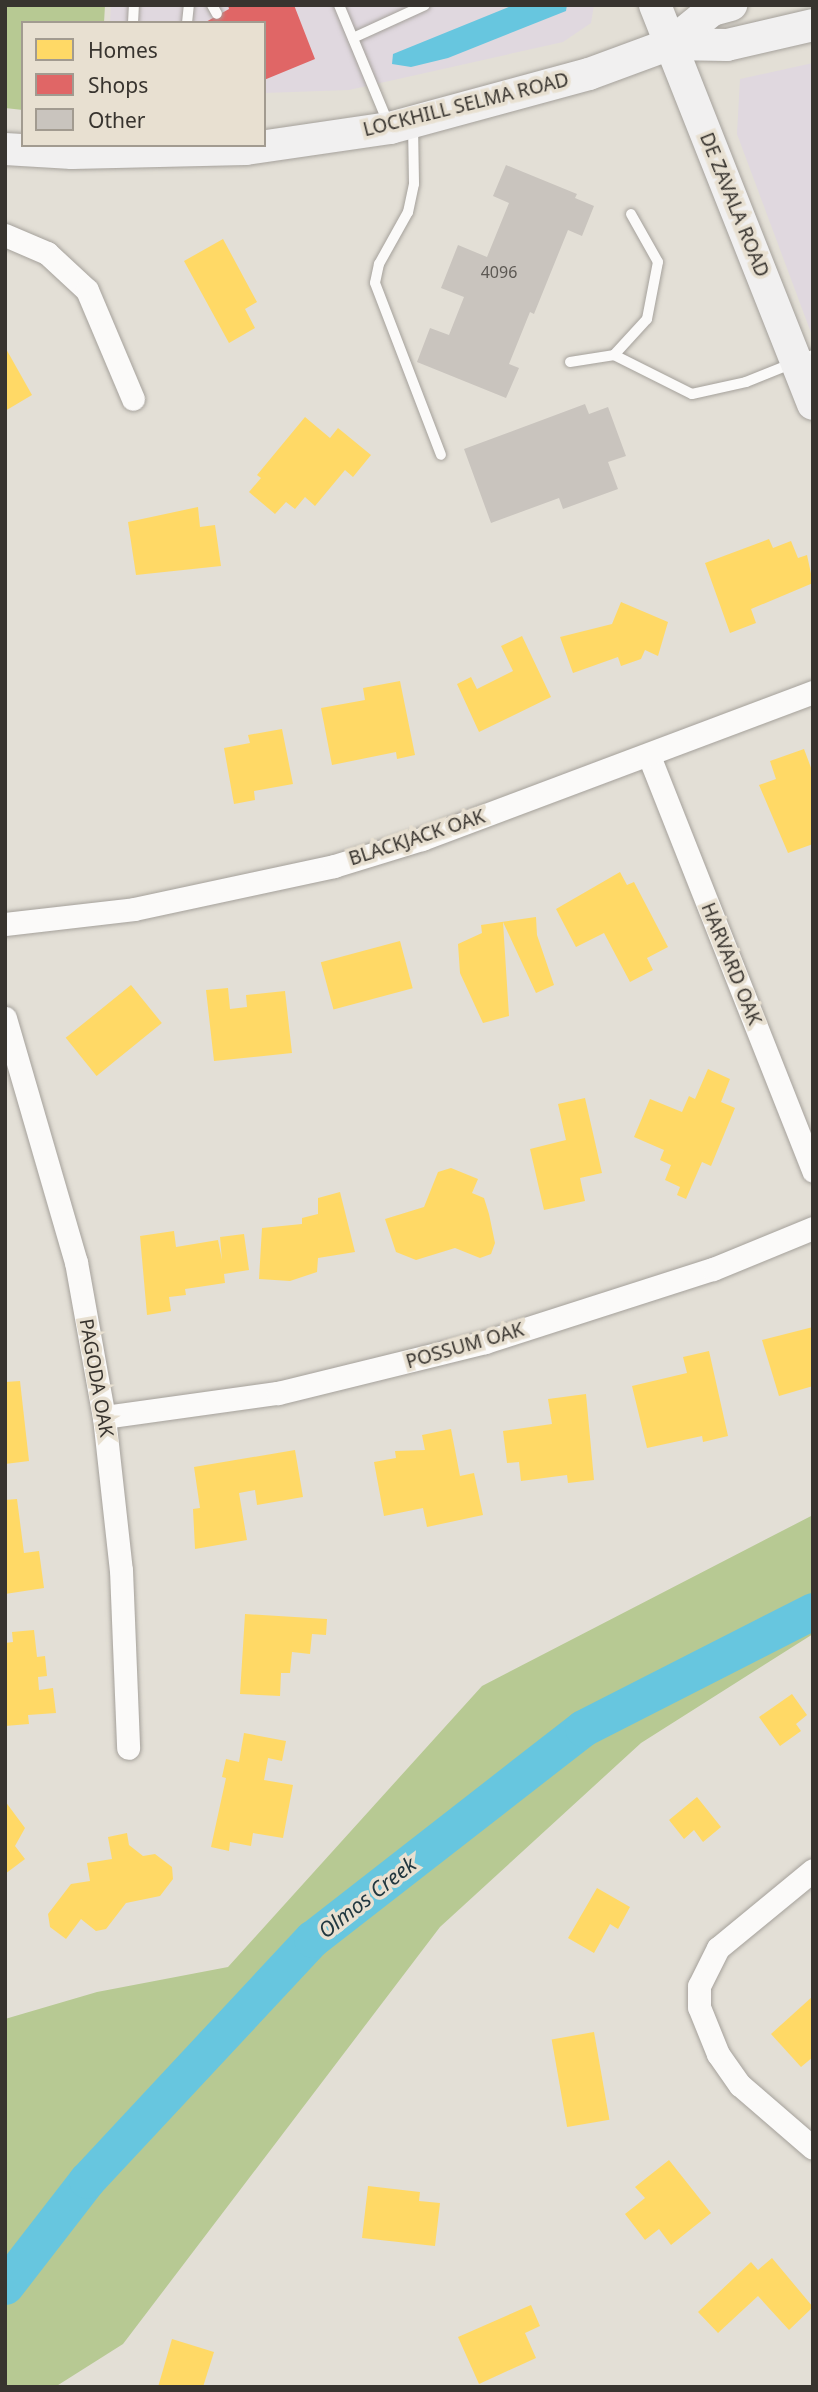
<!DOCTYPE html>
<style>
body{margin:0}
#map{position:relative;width:818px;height:2392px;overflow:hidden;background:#e3dfd6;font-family:"Noto Sans",sans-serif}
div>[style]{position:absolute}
.commercial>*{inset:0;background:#e0d8df}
.forest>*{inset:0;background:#b7c993}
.water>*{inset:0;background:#67c6df}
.homes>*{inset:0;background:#ffd966;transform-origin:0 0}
.shops>*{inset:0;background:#e06666}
.river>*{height:37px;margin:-18.5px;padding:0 18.5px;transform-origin:18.5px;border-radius:18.5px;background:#67c6df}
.building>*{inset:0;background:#c9c4be}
.roads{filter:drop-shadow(0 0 2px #a5a19b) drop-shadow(0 0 2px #a5a19b)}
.service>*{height:10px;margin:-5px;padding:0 5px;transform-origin:5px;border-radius:5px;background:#fbfaf9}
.minor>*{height:23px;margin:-11.5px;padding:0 11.5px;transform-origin:11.5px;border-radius:11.5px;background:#fbfaf9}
.secondary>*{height:32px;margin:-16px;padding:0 16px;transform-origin:16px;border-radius:16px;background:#f1f0f0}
span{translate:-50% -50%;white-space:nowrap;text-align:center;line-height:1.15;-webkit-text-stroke:7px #e8e0d1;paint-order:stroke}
.number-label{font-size:16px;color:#5c5853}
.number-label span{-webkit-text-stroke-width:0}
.street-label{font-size:19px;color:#38342f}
.water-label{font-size:21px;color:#21373f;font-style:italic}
.frame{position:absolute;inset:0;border:7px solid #38342f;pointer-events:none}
.legend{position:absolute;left:21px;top:21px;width:245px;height:126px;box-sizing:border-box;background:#e8e0d1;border:2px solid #a29b90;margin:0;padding:9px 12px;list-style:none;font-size:21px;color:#38342f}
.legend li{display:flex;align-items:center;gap:14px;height:35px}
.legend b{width:35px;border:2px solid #a29b90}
</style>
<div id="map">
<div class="commercial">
<i style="clip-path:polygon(111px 5px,594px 5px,591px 23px,563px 42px,349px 90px,264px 93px,264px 23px,110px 23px)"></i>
<i style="clip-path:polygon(813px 63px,813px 338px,737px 134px,740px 79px)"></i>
</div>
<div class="forest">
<i style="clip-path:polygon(5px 5px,105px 5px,104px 23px,23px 23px,23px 110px,5px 108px)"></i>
<i style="clip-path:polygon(813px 1515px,813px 1634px,641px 1743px,440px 1927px,123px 2344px,55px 2387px,5px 2387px,5px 2019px,97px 1992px,228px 1967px,482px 1686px)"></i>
</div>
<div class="water">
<i style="clip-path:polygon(514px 5px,567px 5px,566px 11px,448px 58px,411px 67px,392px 64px,393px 54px)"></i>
</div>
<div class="homes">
<i style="clip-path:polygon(223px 239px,257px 302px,245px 309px,255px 328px,229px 343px,184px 261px)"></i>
<i style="clip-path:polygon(5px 347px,32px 395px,5px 411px)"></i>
<i style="clip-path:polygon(305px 417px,330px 438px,338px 428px,371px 455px,353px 477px,345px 470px,315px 506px,305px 497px,295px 509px,286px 502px,275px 514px,249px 492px,261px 478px,257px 475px)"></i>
<i style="clip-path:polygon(198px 507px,200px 527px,215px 525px,221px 566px,136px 575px,128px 522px)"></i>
<i style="clip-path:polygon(769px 539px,773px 548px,791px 541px,798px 558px,807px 555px,813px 583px,751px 609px,756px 623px,730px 633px,705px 563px)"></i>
<i style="clip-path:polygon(621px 602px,668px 622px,658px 656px,645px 650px,641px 659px,621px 666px,618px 657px,573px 673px,560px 637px,612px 624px)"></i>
<i style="clip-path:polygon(522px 636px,551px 697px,479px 732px,457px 684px,471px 677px,477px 689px,513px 671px,501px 646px)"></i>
<i style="clip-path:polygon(400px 681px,415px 755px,397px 759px,396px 752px,332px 765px,321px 708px,365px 700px,363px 688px)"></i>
<i style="clip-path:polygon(282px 729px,293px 784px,254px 791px,255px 800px,234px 804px,224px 748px,250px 743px,248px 735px)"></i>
<i style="clip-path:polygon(804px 749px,813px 773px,813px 844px,788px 853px,759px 785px,776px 779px,770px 761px)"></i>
<i style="clip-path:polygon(620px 872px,627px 885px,634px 882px,668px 947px,647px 958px,653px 970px,630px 982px,604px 933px,576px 947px,556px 909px)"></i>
<i style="clip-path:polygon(536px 917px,537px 935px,554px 985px,536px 993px,503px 922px,509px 1016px,483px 1023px,460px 973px,458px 944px,482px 933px,481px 925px)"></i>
<i style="left:400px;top:941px;width:49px;height:82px;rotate:75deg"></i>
<i style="left:131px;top:985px;width:49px;height:84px;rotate:51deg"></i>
<i style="clip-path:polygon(228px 988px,230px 1009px,247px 1007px,246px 995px,285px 991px,292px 1053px,214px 1061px,206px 990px)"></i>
<i style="clip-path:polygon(708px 1069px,730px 1079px,721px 1102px,735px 1108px,711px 1166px,702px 1162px,686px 1199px,677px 1195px,680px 1187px,665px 1180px,671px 1165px,660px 1160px,664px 1150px,634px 1137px,650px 1099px,682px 1112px,689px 1096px,695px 1099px)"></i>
<i style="clip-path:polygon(585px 1098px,602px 1173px,580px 1178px,585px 1201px,544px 1210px,530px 1149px,566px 1140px,558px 1104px)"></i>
<i style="clip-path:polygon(451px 1168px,478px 1179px,472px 1193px,484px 1198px,489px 1214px,495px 1243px,491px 1254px,480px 1258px,455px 1248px,416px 1260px,396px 1252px,385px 1219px,424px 1207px,438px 1172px)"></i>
<i style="clip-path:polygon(340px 1192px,355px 1252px,318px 1258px,317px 1272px,290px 1281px,259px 1279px,262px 1228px,302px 1224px,302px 1218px,318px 1214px,318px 1198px)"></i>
<i style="clip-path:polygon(174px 1231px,176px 1247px,218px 1240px,222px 1260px,220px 1237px,244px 1234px,249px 1270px,224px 1274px,225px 1283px,185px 1289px,186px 1295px,169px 1297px,171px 1311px,147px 1315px,140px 1236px)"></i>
<i style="clip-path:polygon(813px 1327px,813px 1386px,779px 1396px,762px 1340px)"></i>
<i style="clip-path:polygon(709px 1351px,728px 1436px,703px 1442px,702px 1436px,647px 1448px,632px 1386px,687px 1373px,683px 1357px)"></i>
<i style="clip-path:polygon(20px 1381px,29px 1461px,5px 1464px,5px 1382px)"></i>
<i style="clip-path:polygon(586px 1394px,594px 1480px,568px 1483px,567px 1475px,521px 1481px,519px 1462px,507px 1463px,503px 1431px,552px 1424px,548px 1399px)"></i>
<i style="clip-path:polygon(451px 1429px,460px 1476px,474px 1473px,483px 1515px,427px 1527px,423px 1508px,384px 1516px,374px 1462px,396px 1458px,395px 1451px,425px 1450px,422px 1435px)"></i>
<i style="clip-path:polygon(295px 1450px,303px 1497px,257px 1505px,255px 1490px,239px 1493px,247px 1540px,195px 1549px,193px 1509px,200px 1508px,194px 1467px)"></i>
<i style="clip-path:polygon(17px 1499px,24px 1553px,39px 1551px,44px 1588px,5px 1594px,5px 1500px)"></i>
<i style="clip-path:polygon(245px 1614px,327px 1619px,326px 1635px,312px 1634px,310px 1654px,292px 1652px,290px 1673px,281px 1673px,280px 1696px,240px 1694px)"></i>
<i style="clip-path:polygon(34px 1630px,37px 1657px,45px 1656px,47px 1676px,38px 1677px,39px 1690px,53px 1688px,56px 1713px,28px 1715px,29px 1724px,5px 1726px,5px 1643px,13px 1642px,12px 1632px)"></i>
<i style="clip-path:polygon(792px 1694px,807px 1715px,796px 1724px,801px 1731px,780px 1746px,759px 1717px)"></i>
<i style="clip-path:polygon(244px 1733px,286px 1741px,282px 1761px,268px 1758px,264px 1780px,293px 1785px,283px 1838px,253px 1833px,251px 1846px,230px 1842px,229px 1851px,211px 1847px,226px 1778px,222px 1777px,226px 1759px,239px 1762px)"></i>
<i style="clip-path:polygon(697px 1797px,721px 1827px,703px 1842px,694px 1830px,684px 1839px,669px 1820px)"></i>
<i style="clip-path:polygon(5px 1801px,25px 1828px,15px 1846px,25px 1859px,5px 1874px)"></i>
<i style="clip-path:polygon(127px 1833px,129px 1845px,143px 1856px,155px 1854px,172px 1867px,173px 1879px,160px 1896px,126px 1903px,106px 1929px,96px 1931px,81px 1919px,66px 1939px,50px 1927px,48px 1914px,71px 1884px,90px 1881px,87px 1863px,112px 1859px,108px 1837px)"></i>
<i style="clip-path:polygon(597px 1888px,630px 1907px,618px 1929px,610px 1924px,594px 1953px,568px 1938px)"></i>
<i style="clip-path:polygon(813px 1996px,813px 2057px,801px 2067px,771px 2034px)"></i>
<i style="left:594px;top:2032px;width:89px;height:43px;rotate:80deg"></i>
<i style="clip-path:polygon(669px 2160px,711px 2213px,671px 2245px,659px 2229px,645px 2240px,625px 2214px,645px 2198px,635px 2187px)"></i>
<i style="clip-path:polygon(368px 2186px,420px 2192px,419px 2201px,440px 2203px,435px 2246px,362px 2238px)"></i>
<i style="clip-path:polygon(772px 2258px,813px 2307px,789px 2330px,758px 2296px,718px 2333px,698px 2312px,751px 2262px,758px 2270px)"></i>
<i style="clip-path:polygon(531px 2305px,540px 2326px,525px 2333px,536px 2358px,479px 2384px,458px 2337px)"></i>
<i style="clip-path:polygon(172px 2339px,214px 2352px,203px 2387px,158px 2387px)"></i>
</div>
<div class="shops">
<i style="clip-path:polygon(228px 5px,294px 5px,315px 59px,264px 80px,264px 23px,204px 23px,229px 9px)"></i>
</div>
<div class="river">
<i style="left:5px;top:2286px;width:134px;rotate:-52.3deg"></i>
<i style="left:87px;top:2180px;width:330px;rotate:-47deg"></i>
<i style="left:312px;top:1939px;width:343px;rotate:-37.9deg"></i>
<i style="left:583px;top:1728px;width:258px;rotate:-27deg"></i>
</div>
<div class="building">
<i style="clip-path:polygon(506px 165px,577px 194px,575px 198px,594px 206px,582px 236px,568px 230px,534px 314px,530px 312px,509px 364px,519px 368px,506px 398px,417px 362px,430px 328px,449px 335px,464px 297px,441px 288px,458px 245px,487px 257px,509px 203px,493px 196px)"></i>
<i style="clip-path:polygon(585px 404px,589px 414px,608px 407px,626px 456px,608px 462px,618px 489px,563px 509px,559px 498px,491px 523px,464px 449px)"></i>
</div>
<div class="roads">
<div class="service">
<i style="left:212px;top:5px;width:10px;rotate:61deg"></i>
<i style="left:339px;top:5px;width:130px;rotate:67.4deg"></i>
<i style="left:133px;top:23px;width:18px;rotate:-87deg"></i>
<i style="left:187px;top:23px;width:18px;rotate:-84deg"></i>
<i style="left:353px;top:38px;width:79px;rotate:-24.6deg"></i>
<i style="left:413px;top:125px;width:59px;rotate:89deg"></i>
<i style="left:414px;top:184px;width:29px;rotate:102deg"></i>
<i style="left:408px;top:212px;width:60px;rotate:119.1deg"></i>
<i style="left:379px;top:264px;width:19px;rotate:102deg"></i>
<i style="left:375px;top:283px;width:184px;rotate:69deg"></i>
<i style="left:614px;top:355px;width:49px;rotate:-47.5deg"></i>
<i style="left:647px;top:319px;width:58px;rotate:-79.1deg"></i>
<i style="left:658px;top:262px;width:55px;rotate:-119.4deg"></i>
<i style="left:570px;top:362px;width:45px;rotate:-9deg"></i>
<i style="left:614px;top:355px;width:87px;rotate:26.6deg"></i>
<i style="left:692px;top:394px;width:55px;rotate:-12.5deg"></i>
<i style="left:746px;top:382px;width:72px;rotate:-21.9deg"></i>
</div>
<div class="minor">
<i style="left:5px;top:235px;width:46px;rotate:23.2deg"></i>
<i style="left:47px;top:253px;width:54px;rotate:42.8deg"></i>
<i style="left:87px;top:290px;width:118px;rotate:67.1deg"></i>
<i style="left:649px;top:756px;width:446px;rotate:68.4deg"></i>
<i style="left:5px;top:924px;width:130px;rotate:-6.6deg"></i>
<i style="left:134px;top:909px;width:205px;rotate:-12.1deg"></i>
<i style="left:334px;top:866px;width:92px;rotate:-17.1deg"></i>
<i style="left:422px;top:839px;width:418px;rotate:-20.6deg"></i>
<i style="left:5px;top:1018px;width:254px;rotate:73.8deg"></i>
<i style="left:76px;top:1262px;width:158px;rotate:79.8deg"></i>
<i style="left:104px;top:1417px;width:154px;rotate:83.7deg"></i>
<i style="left:121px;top:1570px;width:178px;rotate:87.7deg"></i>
<i style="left:104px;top:1417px;width:176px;rotate:-7.9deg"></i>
<i style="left:278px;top:1393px;width:213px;rotate:-13.8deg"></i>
<i style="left:485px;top:1342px;width:239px;rotate:-17.8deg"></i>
<i style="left:713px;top:1269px;width:108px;rotate:-22.3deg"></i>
<i style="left:813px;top:1870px;width:123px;rotate:140.6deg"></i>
<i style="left:718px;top:1948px;width:42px;rotate:116.6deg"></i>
<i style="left:699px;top:1986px;width:21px;rotate:90deg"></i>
<i style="left:699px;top:2007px;width:51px;rotate:68deg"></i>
<i style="left:718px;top:2054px;width:38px;rotate:55deg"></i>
<i style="left:740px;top:2085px;width:96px;rotate:40.8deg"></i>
</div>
<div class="secondary">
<i style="left:655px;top:5px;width:429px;rotate:68.4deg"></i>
<i style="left:670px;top:44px;width:57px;rotate:1deg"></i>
<i style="left:727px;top:45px;width:88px;rotate:-13.1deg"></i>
<i style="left:5px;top:149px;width:67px;rotate:3.4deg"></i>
<i style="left:72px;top:153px;width:174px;rotate:-1.3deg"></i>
<i style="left:246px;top:149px;width:146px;rotate:-8.3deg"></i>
<i style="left:390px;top:128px;width:206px;rotate:-15.2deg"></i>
<i style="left:589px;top:74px;width:86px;rotate:-20.3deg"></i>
<i style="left:670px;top:44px;width:54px;rotate:-39deg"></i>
<i style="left:712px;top:10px;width:20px;rotate:-15deg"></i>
</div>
</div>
<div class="number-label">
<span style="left:499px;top:272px">4096</span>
</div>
<div class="street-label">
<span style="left:466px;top:105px;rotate:-14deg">LOCKHILL SELMA ROAD</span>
<span style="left:734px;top:205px;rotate:68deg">DE ZAVALA ROAD</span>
<span style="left:417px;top:838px;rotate:-18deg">BLACKJACK OAK</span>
<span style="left:731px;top:964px;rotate:68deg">HARVARD OAK</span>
<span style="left:465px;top:1346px;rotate:-16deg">POSSUM OAK</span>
<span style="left:96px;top:1378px;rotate:80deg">PAGODA OAK</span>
</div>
<div class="water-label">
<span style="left:367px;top:1897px;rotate:-38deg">Olmos Creek</span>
</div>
<div class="frame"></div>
<ul class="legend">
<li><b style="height:19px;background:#ffd966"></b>Homes</li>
<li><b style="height:19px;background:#e06666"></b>Shops</li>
<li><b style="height:19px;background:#c9c4be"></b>Other</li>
</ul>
</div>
